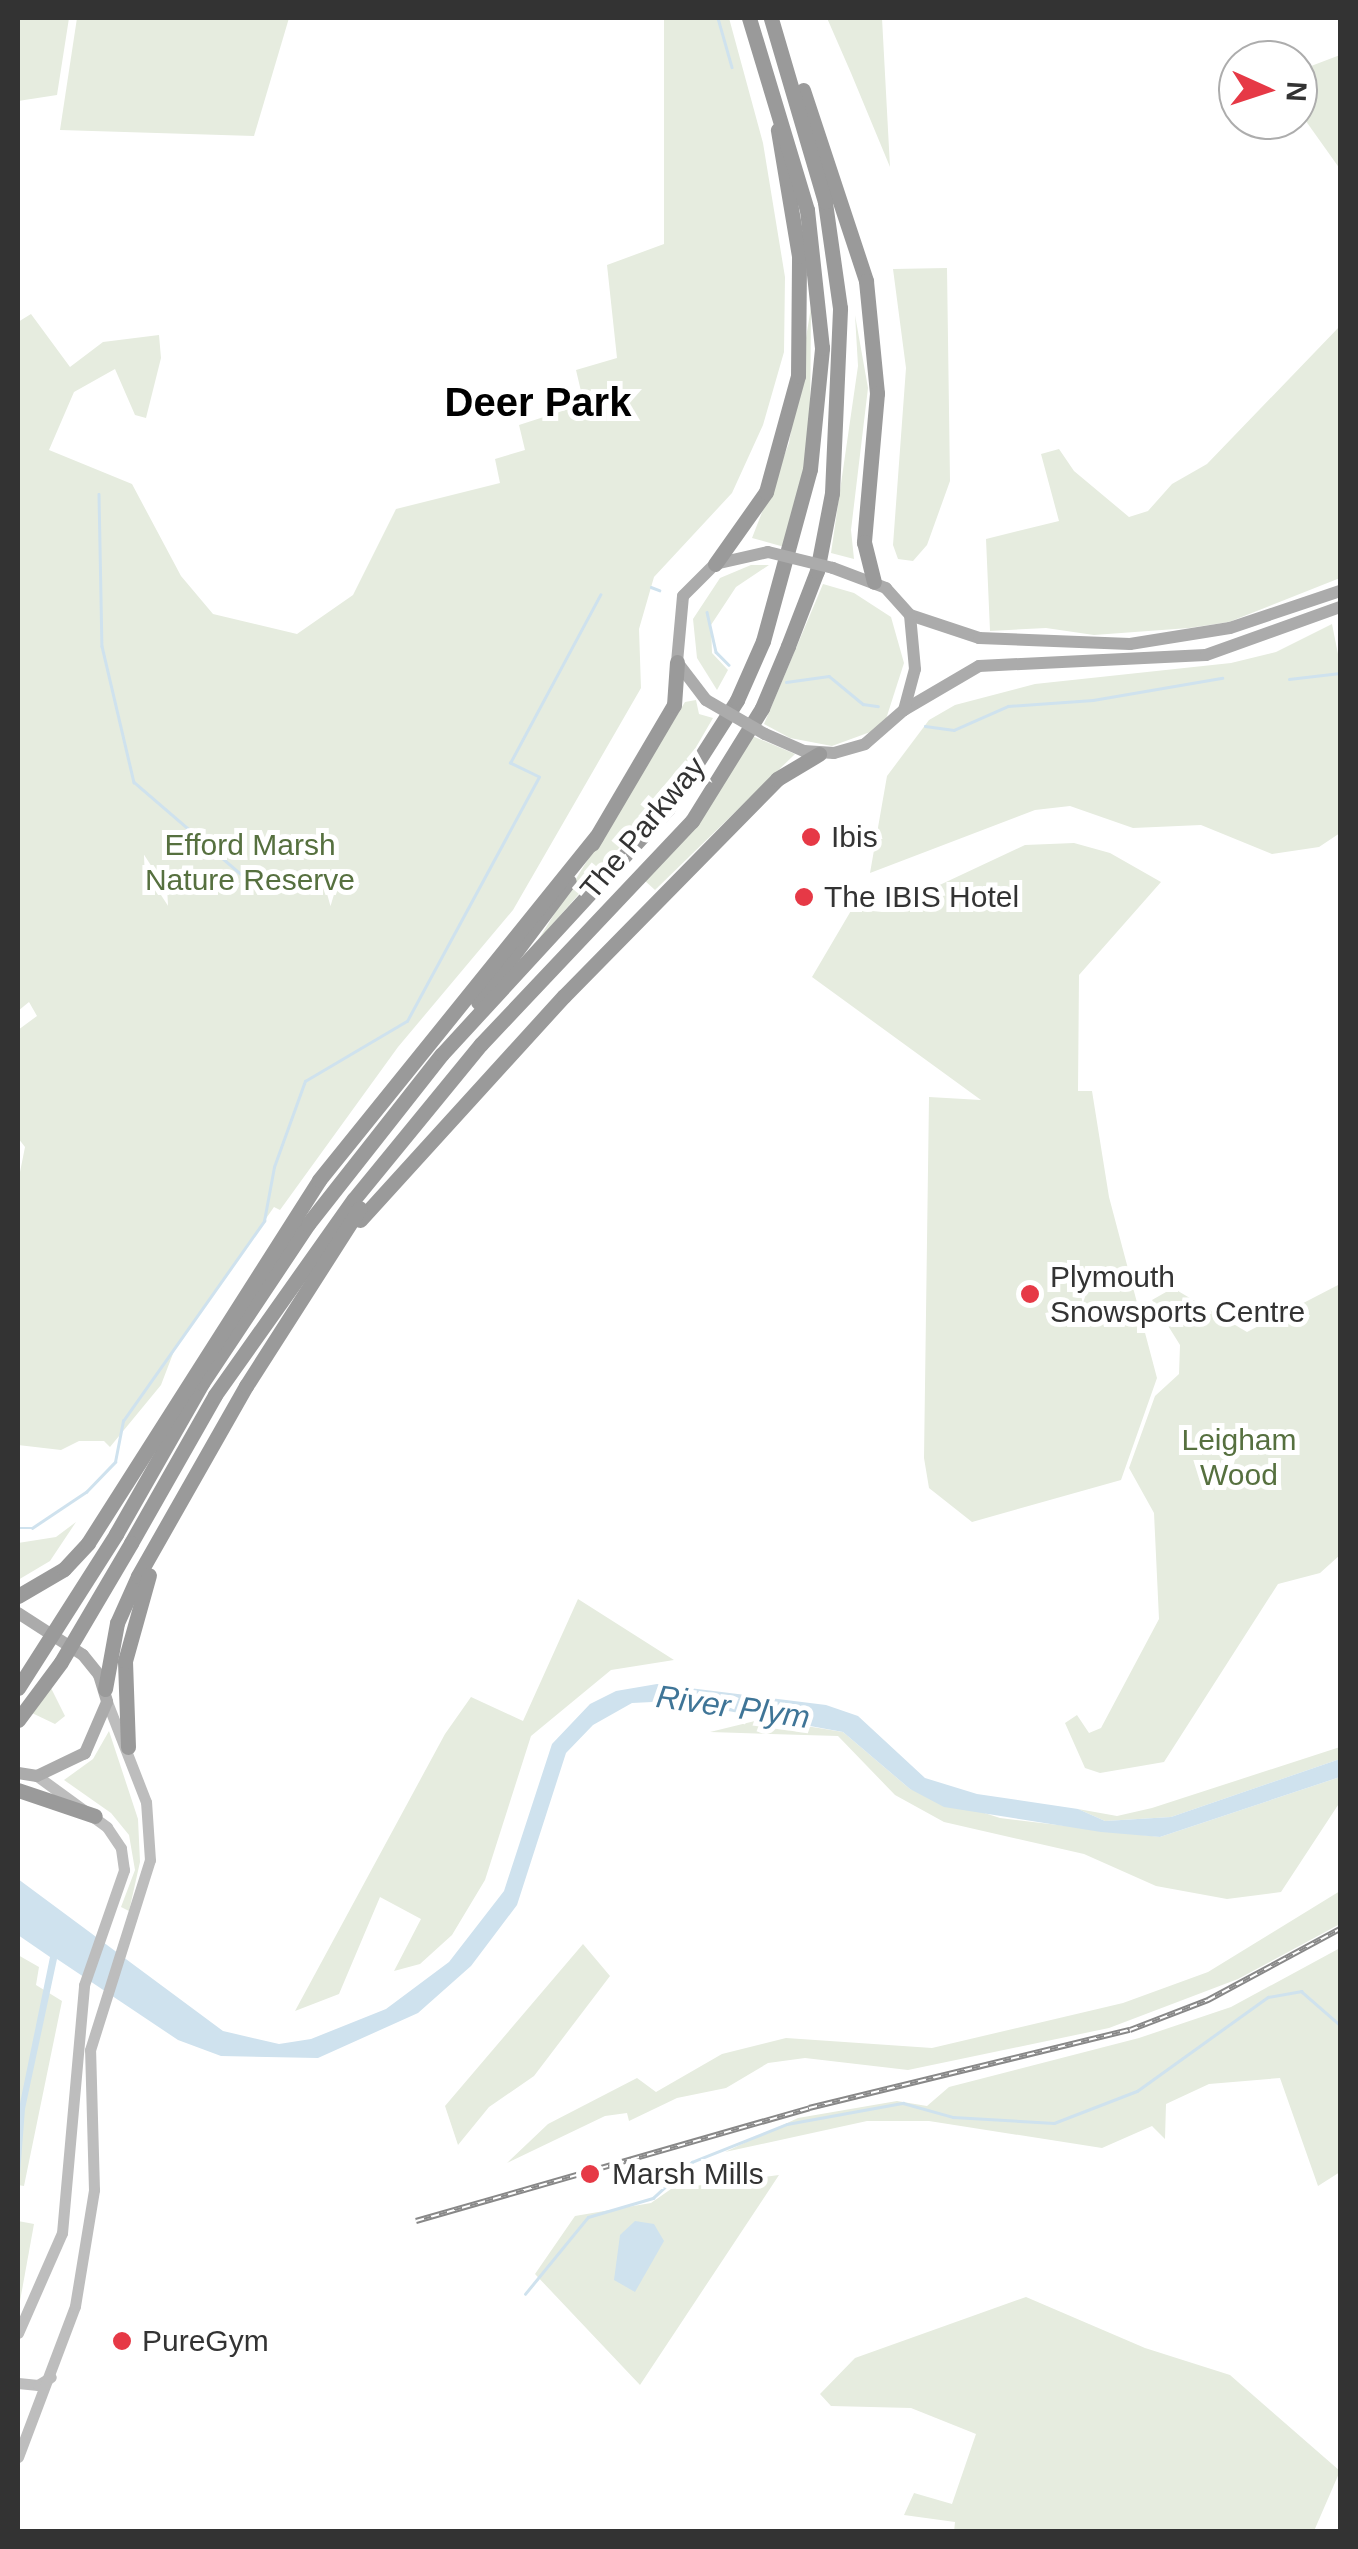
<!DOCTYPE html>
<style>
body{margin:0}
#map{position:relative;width:1358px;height:2549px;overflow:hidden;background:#fff;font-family:Helvetica,sans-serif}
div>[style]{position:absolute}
.green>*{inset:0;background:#e6ecdf}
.water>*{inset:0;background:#cfe2ee}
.stream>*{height:2.5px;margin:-1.25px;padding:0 1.25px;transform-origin:1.25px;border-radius:1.25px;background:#cfe2ee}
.secondary>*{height:11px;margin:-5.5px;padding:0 5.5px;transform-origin:5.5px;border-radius:5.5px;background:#bdbdbd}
.primary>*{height:12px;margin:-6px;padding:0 6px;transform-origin:6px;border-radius:6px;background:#ababab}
.highway>*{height:15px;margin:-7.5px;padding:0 7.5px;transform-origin:7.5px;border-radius:7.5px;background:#9a9a9a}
.rail>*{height:6px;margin-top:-3px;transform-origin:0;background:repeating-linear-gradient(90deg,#fff 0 8px,#888 0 16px);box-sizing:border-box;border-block:2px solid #888}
.primary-bridge>*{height:12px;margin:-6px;padding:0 6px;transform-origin:6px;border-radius:6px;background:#ababab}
.highway-bridge>*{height:15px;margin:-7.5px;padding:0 7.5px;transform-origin:7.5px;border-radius:7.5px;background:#9a9a9a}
.dots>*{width:28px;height:28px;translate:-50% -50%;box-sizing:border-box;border:5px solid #fff;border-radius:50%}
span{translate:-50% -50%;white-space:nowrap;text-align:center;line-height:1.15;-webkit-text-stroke:10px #fff;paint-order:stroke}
.street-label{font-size:30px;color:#333}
.poi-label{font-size:30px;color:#333}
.left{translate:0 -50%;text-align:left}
.park-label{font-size:30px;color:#56703f}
.water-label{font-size:32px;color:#3f7597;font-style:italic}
.district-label{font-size:40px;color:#000;font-weight:700}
.frame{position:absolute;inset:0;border:20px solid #333;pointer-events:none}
.north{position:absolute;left:1218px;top:40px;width:100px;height:100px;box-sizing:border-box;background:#fff;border:2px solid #adadad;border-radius:50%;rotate:93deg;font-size:28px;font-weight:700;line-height:40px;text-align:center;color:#333}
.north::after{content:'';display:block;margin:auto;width:35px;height:45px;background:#e63946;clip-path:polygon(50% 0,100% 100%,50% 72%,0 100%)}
</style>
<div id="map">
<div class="green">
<i style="clip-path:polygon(18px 18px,69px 18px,57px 95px,18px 101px)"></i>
<i style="clip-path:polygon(77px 18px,289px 18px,254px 136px,60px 130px)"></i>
<i style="clip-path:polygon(664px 18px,729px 18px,763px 143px,785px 277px,784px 352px,763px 425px,732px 493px,654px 577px,639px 629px,641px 688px,513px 910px,398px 1047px,280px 1210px,274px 1207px,174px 1351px,161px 1385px,110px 1447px,104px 1441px,79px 1441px,61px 1450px,18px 1445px,18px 1182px,25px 1147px,18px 1138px,18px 1030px,37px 1016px,29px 1002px,18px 1011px,18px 322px,31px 314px,70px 367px,103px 342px,159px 335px,161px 358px,146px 418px,135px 415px,115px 369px,74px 392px,49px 450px,132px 484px,181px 576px,213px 614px,297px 634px,353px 595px,396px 509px,500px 483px,495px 459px,525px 450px,519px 425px,584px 404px,576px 370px,617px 358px,607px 265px,664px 244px)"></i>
<i style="clip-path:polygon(827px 18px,882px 18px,890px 167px,851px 73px)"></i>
<i style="clip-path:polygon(1340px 55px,1340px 169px,1298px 110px,1298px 71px)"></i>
<i style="clip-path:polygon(947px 268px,950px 481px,927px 545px,913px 561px,898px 559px,893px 545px,906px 368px,893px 269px)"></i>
<i style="clip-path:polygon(811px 307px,810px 435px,788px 548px,752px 538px,789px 443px)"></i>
<i style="clip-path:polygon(855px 315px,868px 388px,851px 530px,854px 559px,831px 553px,858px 366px)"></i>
<i style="clip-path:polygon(1340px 326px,1340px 578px,1229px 622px,1189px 628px,1094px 635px,1046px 628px,990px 631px,986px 539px,1059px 521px,1041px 454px,1059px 449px,1074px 471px,1129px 517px,1148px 511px,1172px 484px,1207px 464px)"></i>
<i style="clip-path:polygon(751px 565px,769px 565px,736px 587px,711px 625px,712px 653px,728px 670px,717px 690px,697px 658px,693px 619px,720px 578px)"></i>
<i style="clip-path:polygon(823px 584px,854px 593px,891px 617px,904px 663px,886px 719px,873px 731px,832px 746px,790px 738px,764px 724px)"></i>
<i style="clip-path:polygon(1332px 624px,1340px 664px,1340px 833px,1319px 847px,1272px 854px,1201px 825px,1133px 828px,1070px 806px,1035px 810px,870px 873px,887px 776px,929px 720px,955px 705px,1035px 684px,1231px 663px,1276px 652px)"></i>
<i style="clip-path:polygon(696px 700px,699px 714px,713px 718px,674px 785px,537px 942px,685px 702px)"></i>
<i style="clip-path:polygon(750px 735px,795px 754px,655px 890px,644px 880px)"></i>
<i style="clip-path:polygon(1074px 843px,1110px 853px,1161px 882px,1079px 975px,1078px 1091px,1092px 1091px,1109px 1197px,1157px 1378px,1121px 1480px,972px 1522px,929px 1488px,924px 1458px,929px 1097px,981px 1100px,812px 977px,852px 909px,882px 912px,1025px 845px)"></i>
<i style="clip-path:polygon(1340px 1284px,1340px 1555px,1320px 1573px,1278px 1584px,1164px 1762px,1100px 1773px,1085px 1768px,1065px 1723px,1077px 1715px,1089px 1733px,1101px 1728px,1159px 1619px,1154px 1513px,1129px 1468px,1155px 1396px,1179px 1374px,1180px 1345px,1152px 1300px,1173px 1288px,1247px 1332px)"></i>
<i style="clip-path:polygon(76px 1522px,50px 1561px,18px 1580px,18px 1543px,56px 1537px)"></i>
<i style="clip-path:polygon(578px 1599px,674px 1660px,611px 1670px,531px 1736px,485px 1880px,452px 1935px,420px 1964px,394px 1971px,421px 1919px,380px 1897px,339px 1994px,295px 2011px,445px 1734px,471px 1697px,523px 1721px)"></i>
<i style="clip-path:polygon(51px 1688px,65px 1716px,55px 1724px,32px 1713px)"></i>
<i style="clip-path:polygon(763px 1719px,843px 1732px,910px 1789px,1000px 1818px,1160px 1837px,1340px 1777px,1340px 1802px,1281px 1892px,1227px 1899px,1156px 1886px,1084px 1854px,944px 1822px,895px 1795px,838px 1736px,710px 1732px)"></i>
<i style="clip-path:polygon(109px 1731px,138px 1819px,140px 1862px,129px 1911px,121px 1907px,135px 1870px,129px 1835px,111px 1813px,64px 1780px,93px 1759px)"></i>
<i style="clip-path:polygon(1340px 1747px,1340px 1759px,1171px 1817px,1105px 1821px,1078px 1809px,1117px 1816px,1152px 1808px)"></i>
<i style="clip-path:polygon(1340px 1891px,1340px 1924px,1238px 1979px,1109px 2028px,908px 2070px,805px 2058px,768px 2063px,726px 2088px,677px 2098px,629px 2121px,627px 2113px,605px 2116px,507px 2163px,548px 2124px,637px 2078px,656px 2092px,722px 2054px,786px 2038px,932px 2048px,1123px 2003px,1208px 1972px)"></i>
<i style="clip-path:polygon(583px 1944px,610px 1976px,534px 2076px,489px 2107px,458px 2145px,445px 2106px)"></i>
<i style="clip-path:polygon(1340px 1948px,1340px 2172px,1318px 2186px,1280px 2078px,1209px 2084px,1166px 2104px,1165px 2139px,1152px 2126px,1102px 2148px,929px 2121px,867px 2121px,725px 2152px,798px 2118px,897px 2101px,927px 2106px,949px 2087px,1139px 2038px,1231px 2007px)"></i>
<i style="clip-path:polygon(18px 1955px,39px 1967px,36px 1985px,62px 2001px,24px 2186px,18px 2185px)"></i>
<i style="clip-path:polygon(779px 2175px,640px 2385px,535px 2274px,575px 2216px,651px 2203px,671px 2189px)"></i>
<i style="clip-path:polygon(18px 2221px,34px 2224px,18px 2312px)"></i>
<i style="clip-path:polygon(1026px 2297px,1145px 2348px,1230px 2375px,1340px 2471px,1314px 2531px,954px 2532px,955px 2522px,904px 2515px,914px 2493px,952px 2504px,976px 2434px,911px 2408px,831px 2406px,820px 2394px,855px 2358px)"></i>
</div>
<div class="water">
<i style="clip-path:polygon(657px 1684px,826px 1705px,858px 1716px,925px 1778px,977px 1794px,1078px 1809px,1105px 1821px,1171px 1817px,1340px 1759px,1340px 1777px,1160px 1837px,1101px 1832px,944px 1807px,910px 1789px,843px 1732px,673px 1701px,632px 1703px,593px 1725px,566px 1753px,517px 1905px,471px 1966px,418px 2013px,318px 2058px,221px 2056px,178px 2040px,57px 1959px,25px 2109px,18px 2200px,18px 2113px,50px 1957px,18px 1935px,18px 1879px,223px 2031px,279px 2044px,311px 2039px,386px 2009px,449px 1962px,504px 1891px,552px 1744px,590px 1704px,616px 1691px)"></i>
<i style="clip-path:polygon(635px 2221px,654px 2224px,664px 2241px,635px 2292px,614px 2280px,620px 2235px)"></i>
</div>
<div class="stream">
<i style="left:718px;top:18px;width:51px;rotate:74.1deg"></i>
<i style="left:99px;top:494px;width:152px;rotate:88.9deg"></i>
<i style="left:102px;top:646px;width:140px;rotate:76.8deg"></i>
<i style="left:134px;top:782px;width:150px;rotate:40.7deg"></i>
<i style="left:651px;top:587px;width:9px;rotate:21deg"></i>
<i style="left:707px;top:612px;width:41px;rotate:77.3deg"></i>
<i style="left:716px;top:652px;width:18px;rotate:45deg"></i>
<i style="left:1289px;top:679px;width:51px;rotate:-6.7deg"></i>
<i style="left:786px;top:682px;width:43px;rotate:-7.9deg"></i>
<i style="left:829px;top:676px;width:44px;rotate:39.5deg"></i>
<i style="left:863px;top:704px;width:15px;rotate:8deg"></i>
<i style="left:925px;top:726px;width:29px;rotate:8deg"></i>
<i style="left:954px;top:730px;width:59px;rotate:-24deg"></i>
<i style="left:1008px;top:706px;width:85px;rotate:-4deg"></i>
<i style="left:1093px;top:700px;width:131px;rotate:-9.7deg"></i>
<i style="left:18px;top:1528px;width:14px"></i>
<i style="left:32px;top:1528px;width:65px;rotate:-33.7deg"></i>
<i style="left:86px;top:1492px;width:42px;rotate:-46deg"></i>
<i style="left:115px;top:1462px;width:42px;rotate:-79deg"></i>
<i style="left:123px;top:1421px;width:245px;rotate:-54.8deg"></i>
<i style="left:264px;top:1221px;width:55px;rotate:-79.5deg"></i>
<i style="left:274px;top:1167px;width:91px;rotate:-70.2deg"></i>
<i style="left:305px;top:1081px;width:118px;rotate:-30.5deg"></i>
<i style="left:407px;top:1021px;width:277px;rotate:-61.6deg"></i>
<i style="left:539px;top:777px;width:32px;rotate:-154deg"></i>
<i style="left:510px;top:763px;width:191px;rotate:-61.8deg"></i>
<i style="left:525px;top:2294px;width:99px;rotate:-50.7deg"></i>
<i style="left:588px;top:2217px;width:68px;rotate:-16.3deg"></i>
<i style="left:653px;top:2198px;width:53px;rotate:-42.7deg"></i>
<i style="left:692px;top:2162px;width:102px;rotate:-21.8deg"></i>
<i style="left:787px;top:2124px;width:118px;rotate:-10.3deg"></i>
<i style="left:903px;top:2103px;width:52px;rotate:15.6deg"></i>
<i style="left:953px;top:2117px;width:101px;rotate:3.4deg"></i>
<i style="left:1054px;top:2123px;width:89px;rotate:-21.1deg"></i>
<i style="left:1137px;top:2091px;width:161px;rotate:-35.7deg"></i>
<i style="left:1268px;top:1997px;width:34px;rotate:-10deg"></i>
<i style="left:1301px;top:1991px;width:52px;rotate:41.1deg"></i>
</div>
<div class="secondary">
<i style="left:18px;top:2333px;width:109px;rotate:-66.3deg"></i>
<i style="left:62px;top:2233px;width:249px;rotate:-84.9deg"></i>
<i style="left:84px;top:1985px;width:122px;rotate:-70.8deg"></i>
<i style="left:124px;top:1870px;width:22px;rotate:-98deg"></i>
<i style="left:121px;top:1848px;width:25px;rotate:-124deg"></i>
<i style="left:107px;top:1827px;width:87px;rotate:-143.9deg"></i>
<i style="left:18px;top:2383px;width:20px;rotate:6deg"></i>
<i style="left:38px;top:2385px;width:15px;rotate:-32deg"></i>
<i style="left:18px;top:2457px;width:161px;rotate:-69.3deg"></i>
<i style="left:75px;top:2306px;width:118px;rotate:-80.7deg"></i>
<i style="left:94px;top:2190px;width:140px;rotate:-91.6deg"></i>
<i style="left:90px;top:2050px;width:199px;rotate:-72.5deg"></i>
<i style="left:150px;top:1860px;width:58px;rotate:-93.9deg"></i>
<i style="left:146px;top:1802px;width:107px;rotate:-111.3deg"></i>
</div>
<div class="primary">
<i style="left:910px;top:615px;width:73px;rotate:18.4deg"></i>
<i style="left:979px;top:638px;width:151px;rotate:2.3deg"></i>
<i style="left:1130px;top:644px;width:101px;rotate:-9.1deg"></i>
<i style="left:1230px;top:628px;width:116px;rotate:-18.6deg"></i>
<i style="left:706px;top:700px;width:48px;rotate:-127.3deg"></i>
<i style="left:677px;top:662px;width:66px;rotate:-84.8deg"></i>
<i style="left:683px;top:596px;width:45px;rotate:-45deg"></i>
<i style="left:715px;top:564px;width:54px;rotate:-12.8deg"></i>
<i style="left:904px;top:710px;width:87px;rotate:-30.4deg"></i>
<i style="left:979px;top:666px;width:227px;rotate:-2.8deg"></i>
<i style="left:1206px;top:655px;width:142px;rotate:-19.7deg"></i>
<i style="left:765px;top:734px;width:43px;rotate:23.6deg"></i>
<i style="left:804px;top:751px;width:30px;rotate:4deg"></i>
<i style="left:834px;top:753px;width:32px;rotate:-16deg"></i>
<i style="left:865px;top:744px;width:52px;rotate:-41.1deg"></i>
<i style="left:904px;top:710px;width:42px;rotate:-75deg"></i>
<i style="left:915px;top:669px;width:54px;rotate:-95.3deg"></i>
<i style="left:910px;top:615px;width:36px;rotate:-132deg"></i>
<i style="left:886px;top:588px;width:57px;rotate:-159.3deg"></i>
<i style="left:18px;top:1613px;width:77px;rotate:32.9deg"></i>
<i style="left:83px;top:1655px;width:26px;rotate:51deg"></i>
<i style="left:99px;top:1675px;width:28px;rotate:73deg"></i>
<i style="left:107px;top:1702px;width:56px;rotate:113.3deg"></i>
<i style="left:85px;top:1753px;width:53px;rotate:154.4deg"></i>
<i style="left:37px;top:1776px;width:19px;rotate:-171deg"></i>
</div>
<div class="highway">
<i style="left:803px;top:90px;width:201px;rotate:71.7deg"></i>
<i style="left:866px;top:281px;width:113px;rotate:84.4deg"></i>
<i style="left:877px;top:393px;width:150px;rotate:95deg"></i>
<i style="left:864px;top:542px;width:41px;rotate:76deg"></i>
<i style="left:715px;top:564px;width:88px;rotate:-54.7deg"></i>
<i style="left:766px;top:492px;width:120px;rotate:-74.6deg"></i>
<i style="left:798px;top:376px;width:120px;rotate:-89.5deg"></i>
<i style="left:799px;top:256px;width:128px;rotate:-99.5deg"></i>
<i style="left:592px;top:844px;width:161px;rotate:-59.5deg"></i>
<i style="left:674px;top:705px;width:43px;rotate:-86deg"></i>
<i style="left:478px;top:1002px;width:151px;rotate:-53.1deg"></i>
<i style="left:360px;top:1220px;width:303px;rotate:-47.7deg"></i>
<i style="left:564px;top:996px;width:304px;rotate:-45.5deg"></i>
<i style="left:777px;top:779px;width:49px;rotate:-30.8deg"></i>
<i style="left:116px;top:1534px;width:174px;rotate:-60.3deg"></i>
<i style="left:202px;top:1383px;width:191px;rotate:-56.3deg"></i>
<i style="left:308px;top:1224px;width:216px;rotate:-51.8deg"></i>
<i style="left:442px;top:1054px;width:334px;rotate:-47.4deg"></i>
<i style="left:668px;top:808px;width:128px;rotate:-57.4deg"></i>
<i style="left:737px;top:700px;width:64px;rotate:-66.2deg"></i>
<i style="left:763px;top:641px;width:178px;rotate:-74.7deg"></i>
<i style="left:810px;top:469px;width:122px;rotate:-84.3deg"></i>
<i style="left:822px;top:348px;width:139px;rotate:-96.2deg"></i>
<i style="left:807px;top:210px;width:201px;rotate:-106.8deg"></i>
<i style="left:131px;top:1543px;width:170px;rotate:-60.4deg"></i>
<i style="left:215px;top:1395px;width:240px;rotate:-54.7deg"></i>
<i style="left:354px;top:1199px;width:200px;rotate:-50.7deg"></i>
<i style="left:481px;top:1044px;width:307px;rotate:-46.6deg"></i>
<i style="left:692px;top:821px;width:133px;rotate:-58.2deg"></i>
<i style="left:762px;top:708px;width:67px;rotate:-67.2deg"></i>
<i style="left:788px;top:646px;width:80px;rotate:-68.9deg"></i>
<i style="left:817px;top:571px;width:79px;rotate:-79.1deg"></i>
<i style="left:832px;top:493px;width:185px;rotate:-87.5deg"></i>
<i style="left:840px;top:308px;width:107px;rotate:-98.1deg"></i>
<i style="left:825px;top:202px;width:192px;rotate:-106.4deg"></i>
<i style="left:18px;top:1596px;width:53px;rotate:-30.4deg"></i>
<i style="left:64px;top:1569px;width:35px;rotate:-47deg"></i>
<i style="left:88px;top:1543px;width:430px;rotate:-57.5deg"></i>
<i style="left:319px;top:1180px;width:441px;rotate:-51.1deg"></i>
<i style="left:105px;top:1689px;width:67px;rotate:-79.7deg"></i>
<i style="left:117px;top:1623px;width:51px;rotate:-65.9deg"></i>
<i style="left:138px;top:1576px;width:219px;rotate:-60.4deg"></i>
<i style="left:246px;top:1386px;width:211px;rotate:-57.4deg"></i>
<i style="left:128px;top:1747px;width:86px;rotate:-92deg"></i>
<i style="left:125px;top:1661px;width:89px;rotate:-74.4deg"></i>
<i style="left:18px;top:1790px;width:81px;rotate:18.7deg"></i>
</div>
<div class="rail">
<i style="left:416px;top:2221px;width:409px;rotate:-16deg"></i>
<i style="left:809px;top:2108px;width:330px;rotate:-13.7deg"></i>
<i style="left:1130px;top:2030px;width:84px;rotate:-21deg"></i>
<i style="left:1208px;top:2000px;width:150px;rotate:-28.3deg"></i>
</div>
<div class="primary-bridge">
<i style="left:768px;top:552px;width:67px;rotate:13.8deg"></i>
<i style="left:706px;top:700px;width:68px;rotate:30deg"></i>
</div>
<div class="highway-bridge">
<i style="left:18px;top:1688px;width:183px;rotate:-57.5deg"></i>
<i style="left:18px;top:1720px;width:72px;rotate:-53.4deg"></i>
<i style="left:61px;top:1662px;width:138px;rotate:-59.5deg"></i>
</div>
<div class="dots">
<i style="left:811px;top:837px;background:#e63946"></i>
<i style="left:804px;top:897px;background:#e63946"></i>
<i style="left:1030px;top:1294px;background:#e63946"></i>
<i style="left:590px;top:2174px;background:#e63946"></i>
<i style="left:122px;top:2341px;background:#e63946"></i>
</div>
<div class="street-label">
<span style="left:643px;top:828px;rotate:-50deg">The Parkway</span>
</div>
<div class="poi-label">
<span class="left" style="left:831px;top:837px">Ibis</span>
<span class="left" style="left:824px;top:897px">The IBIS Hotel</span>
<span class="left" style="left:1050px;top:1294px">Plymouth<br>Snowsports Centre</span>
<span class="left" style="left:612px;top:2174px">Marsh Mills</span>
<span class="left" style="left:142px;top:2341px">PureGym</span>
</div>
<div class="park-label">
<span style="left:250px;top:862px">Efford Marsh<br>Nature Reserve</span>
<span style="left:1239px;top:1457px">Leigham<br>Wood</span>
</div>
<div class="water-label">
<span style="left:733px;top:1707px;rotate:8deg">River Plym</span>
</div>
<div class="district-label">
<span style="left:538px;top:402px">Deer Park</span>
</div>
<div class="frame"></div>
<div class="north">N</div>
</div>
